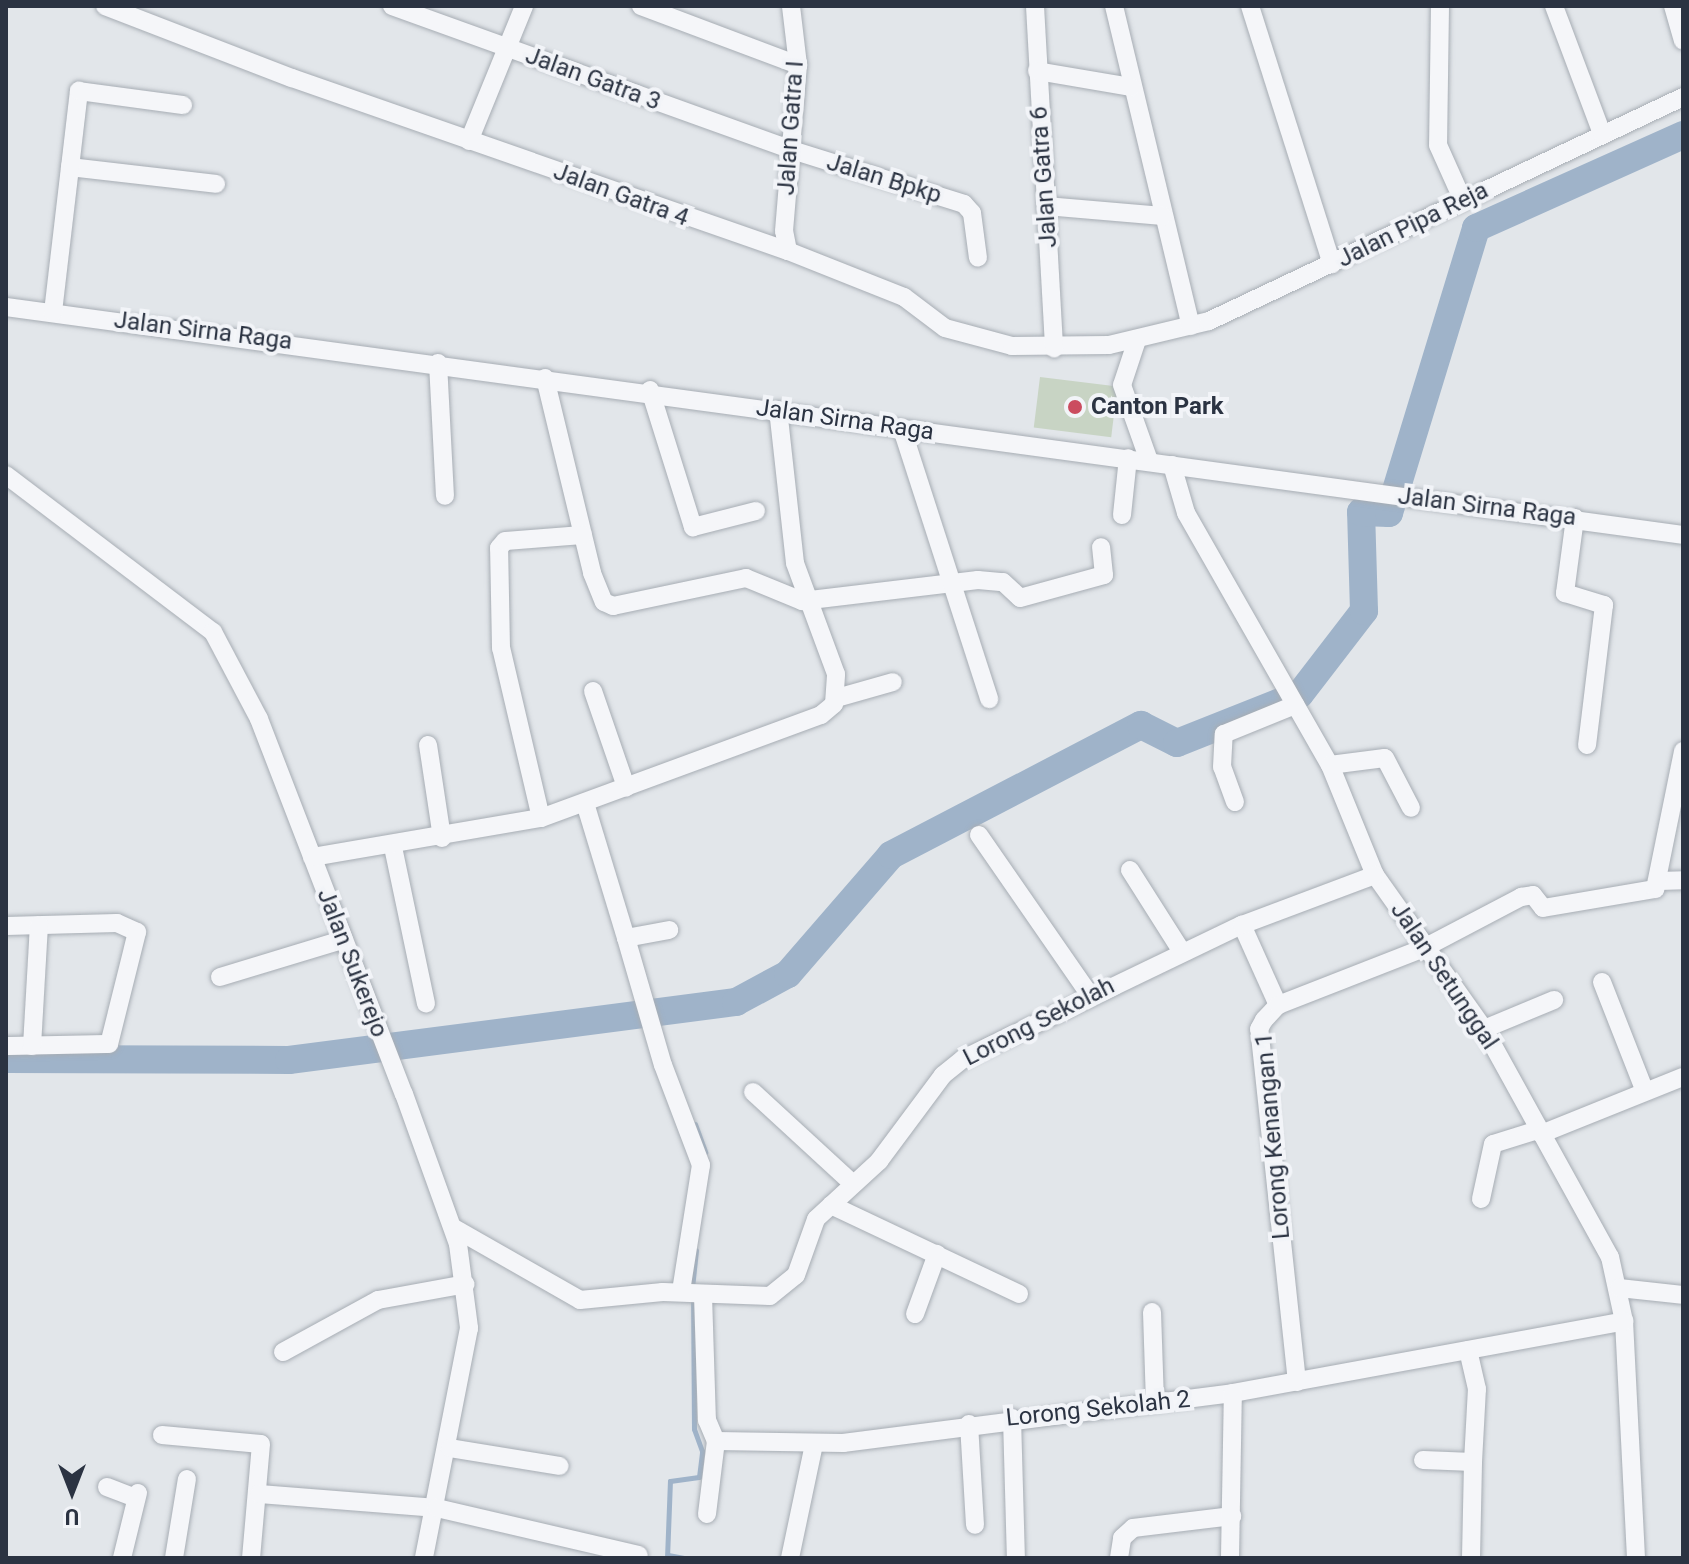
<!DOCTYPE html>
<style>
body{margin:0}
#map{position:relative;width:1689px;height:1564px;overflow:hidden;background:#e2e6ea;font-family:Roboto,sans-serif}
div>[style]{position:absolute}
.green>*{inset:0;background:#c8d4c4;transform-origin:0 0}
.stream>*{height:5px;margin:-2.5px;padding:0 2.5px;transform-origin:2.5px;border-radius:2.5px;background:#9fb3c9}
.river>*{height:28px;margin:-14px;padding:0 14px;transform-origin:14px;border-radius:14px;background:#9fb3c9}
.roads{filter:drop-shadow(0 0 2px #a7adb4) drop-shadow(0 0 2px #a7adb4)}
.minor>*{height:18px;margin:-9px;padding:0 9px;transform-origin:9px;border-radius:9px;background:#f5f6f9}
.dots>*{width:22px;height:22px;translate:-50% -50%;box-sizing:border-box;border:4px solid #f2f4f8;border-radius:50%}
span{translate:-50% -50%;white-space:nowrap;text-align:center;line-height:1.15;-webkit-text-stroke:8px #f2f4f8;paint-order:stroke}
.street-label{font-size:24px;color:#2b3342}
.poi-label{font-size:24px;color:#2b3342;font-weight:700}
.left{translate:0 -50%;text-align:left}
.frame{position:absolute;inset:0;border:8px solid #2b3342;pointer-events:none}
.north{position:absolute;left:32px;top:1452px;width:80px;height:80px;-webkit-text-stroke:6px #f2f4f8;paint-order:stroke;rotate:180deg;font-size:22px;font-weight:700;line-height:32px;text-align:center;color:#2b3342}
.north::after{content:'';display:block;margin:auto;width:28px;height:36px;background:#2b3342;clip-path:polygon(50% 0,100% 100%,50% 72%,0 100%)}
</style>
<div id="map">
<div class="green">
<i style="left:1040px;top:377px;width:78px;height:51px;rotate:7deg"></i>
</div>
<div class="stream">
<i style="left:695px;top:1124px;width:30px;rotate:70deg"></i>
<i style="left:692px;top:1288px;width:38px;rotate:-84deg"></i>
<i style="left:668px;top:1555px;width:16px;rotate:11deg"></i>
<i style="left:667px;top:1558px;width:77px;rotate:-87.8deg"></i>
<i style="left:670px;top:1481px;width:29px;rotate:-8deg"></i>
<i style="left:699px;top:1477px;width:26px;rotate:-83deg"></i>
<i style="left:702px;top:1451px;width:23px;rotate:-110deg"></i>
<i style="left:694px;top:1429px;width:131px;rotate:-90.4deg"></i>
</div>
<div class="river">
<i style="left:6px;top:1059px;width:283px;rotate:0.2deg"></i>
<i style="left:289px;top:1060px;width:451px;rotate:-7.4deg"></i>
<i style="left:736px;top:1002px;width:59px;rotate:-28.3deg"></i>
<i style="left:788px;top:974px;width:157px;rotate:-49.1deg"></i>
<i style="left:891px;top:855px;width:282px;rotate:-27.5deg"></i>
<i style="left:1141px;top:725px;width:40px;rotate:26.6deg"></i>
<i style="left:1177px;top:743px;width:132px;rotate:-21.7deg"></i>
<i style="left:1300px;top:694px;width:105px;rotate:-52.4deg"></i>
<i style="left:1364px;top:611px;width:99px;rotate:-91.7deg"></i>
<i style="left:1361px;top:512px;width:28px;rotate:2deg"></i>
<i style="left:1389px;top:513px;width:298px;rotate:-73deg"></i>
<i style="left:1476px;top:228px;width:227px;rotate:-24.2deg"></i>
</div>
<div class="roads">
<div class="minor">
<i style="left:105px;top:6px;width:200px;rotate:21.1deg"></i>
<i style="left:292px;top:78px;width:525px;rotate:19.23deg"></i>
<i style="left:788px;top:251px;width:125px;rotate:21.6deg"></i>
<i style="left:904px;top:297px;width:51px;rotate:37.1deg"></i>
<i style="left:945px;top:328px;width:69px;rotate:15deg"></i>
<i style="left:1012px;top:346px;width:97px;rotate:-0.6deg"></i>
<i style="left:1109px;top:345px;width:103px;rotate:-13.5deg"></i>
<i style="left:1209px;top:321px;width:524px;rotate:-25.29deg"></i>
<i style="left:392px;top:6px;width:428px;rotate:19.8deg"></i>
<i style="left:795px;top:151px;width:177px;rotate:17.4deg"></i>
<i style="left:964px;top:204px;width:12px;rotate:48deg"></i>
<i style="left:972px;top:213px;width:45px;rotate:82.4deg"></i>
<i style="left:641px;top:6px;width:168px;rotate:20.6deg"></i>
<i style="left:1035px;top:6px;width:343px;rotate:86.8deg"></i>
<i style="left:1114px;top:6px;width:329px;rotate:76.5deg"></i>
<i style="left:1250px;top:6px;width:271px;rotate:72.4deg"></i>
<i style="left:1440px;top:6px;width:139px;rotate:90.8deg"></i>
<i style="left:1438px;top:145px;width:61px;rotate:65.9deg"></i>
<i style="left:1554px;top:6px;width:137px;rotate:69.4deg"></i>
<i style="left:1673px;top:6px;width:36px;rotate:74deg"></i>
<i style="left:1037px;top:71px;width:96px;rotate:9.6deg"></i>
<i style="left:469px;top:141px;width:146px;rotate:-67.8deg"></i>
<i style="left:70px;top:167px;width:147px;rotate:6.6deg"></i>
<i style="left:1046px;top:206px;width:117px;rotate:4.9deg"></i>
<i style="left:788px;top:251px;width:20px;rotate:-101deg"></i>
<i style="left:784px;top:231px;width:167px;rotate:-85.2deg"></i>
<i style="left:798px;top:65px;width:59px;rotate:-96.8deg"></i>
<i style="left:6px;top:307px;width:1692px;rotate:7.74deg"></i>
<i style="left:53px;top:312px;width:223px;rotate:-83.3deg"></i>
<i style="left:79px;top:91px;width:105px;rotate:7.7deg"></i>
<i style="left:1137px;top:340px;width:47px;rotate:108.4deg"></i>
<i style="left:1122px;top:385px;width:81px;rotate:70.4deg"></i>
<i style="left:438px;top:363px;width:133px;rotate:87deg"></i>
<i style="left:545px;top:378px;width:201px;rotate:76.4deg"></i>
<i style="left:592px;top:573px;width:31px;rotate:68deg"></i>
<i style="left:604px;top:602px;width:10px;rotate:24deg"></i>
<i style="left:613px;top:606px;width:136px;rotate:-11.9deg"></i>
<i style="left:746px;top:578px;width:61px;rotate:22.3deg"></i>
<i style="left:802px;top:601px;width:177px;rotate:-6.8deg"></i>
<i style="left:978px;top:580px;width:25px;rotate:5deg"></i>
<i style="left:1003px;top:582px;width:23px;rotate:43deg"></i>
<i style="left:1020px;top:598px;width:87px;rotate:-15.3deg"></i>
<i style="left:1104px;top:575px;width:28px;rotate:-96deg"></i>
<i style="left:650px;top:390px;width:144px;rotate:72.6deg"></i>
<i style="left:693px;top:527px;width:65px;rotate:-14.3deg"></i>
<i style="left:902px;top:429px;width:284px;rotate:72.1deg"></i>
<i style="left:1172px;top:465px;width:50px;rotate:73.7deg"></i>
<i style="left:1186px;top:513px;width:290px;rotate:60.3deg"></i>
<i style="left:1330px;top:765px;width:119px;rotate:67.8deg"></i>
<i style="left:1375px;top:875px;width:189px;rotate:54.7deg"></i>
<i style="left:1484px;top:1029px;width:260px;rotate:61.1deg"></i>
<i style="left:1610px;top:1257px;width:66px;rotate:77.7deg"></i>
<i style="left:1624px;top:1321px;width:237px;rotate:87.1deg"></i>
<i style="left:6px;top:475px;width:260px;rotate:37.2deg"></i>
<i style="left:213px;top:632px;width:98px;rotate:62.1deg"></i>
<i style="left:259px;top:719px;width:402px;rotate:68.9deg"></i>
<i style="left:404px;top:1094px;width:159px;rotate:70.2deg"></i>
<i style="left:458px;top:1244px;width:85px;rotate:82.5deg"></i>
<i style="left:469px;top:1328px;width:234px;rotate:101.1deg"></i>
<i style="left:1122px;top:515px;width:57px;rotate:-84deg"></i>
<i style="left:1575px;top:518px;width:76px;rotate:97.6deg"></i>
<i style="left:1565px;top:593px;width:41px;rotate:17.1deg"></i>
<i style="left:1604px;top:605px;width:141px;rotate:96.9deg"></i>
<i style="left:593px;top:691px;width:102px;rotate:71deg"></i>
<i style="left:837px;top:698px;width:58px;rotate:-15.9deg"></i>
<i style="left:428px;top:745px;width:94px;rotate:81.4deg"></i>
<i style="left:1330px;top:765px;width:55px;rotate:-7.3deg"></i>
<i style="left:1385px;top:758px;width:56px;rotate:62.5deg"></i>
<i style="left:1235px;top:802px;width:37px;rotate:-110deg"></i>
<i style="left:1222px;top:767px;width:33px;rotate:-87deg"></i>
<i style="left:1224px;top:734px;width:77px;rotate:-22.2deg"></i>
<i style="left:585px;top:803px;width:141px;rotate:73.1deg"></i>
<i style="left:626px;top:938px;width:44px;rotate:-10.5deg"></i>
<i style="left:541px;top:818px;width:175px;rotate:-103.2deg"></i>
<i style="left:501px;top:648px;width:100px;rotate:-91.1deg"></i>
<i style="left:499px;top:548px;width:9px;rotate:-49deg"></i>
<i style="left:505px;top:541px;width:78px;rotate:-4.4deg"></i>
<i style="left:979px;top:835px;width:193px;rotate:55.3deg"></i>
<i style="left:393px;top:847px;width:160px;rotate:78.1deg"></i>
<i style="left:312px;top:857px;width:232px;rotate:-9.7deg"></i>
<i style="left:541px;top:818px;width:298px;rotate:-20.2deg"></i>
<i style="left:821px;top:715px;width:17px;rotate:-40deg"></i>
<i style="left:834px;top:704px;width:30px;rotate:-86deg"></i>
<i style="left:836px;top:674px;width:118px;rotate:-110.3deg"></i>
<i style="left:795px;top:563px;width:154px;rotate:-96.3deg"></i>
<i style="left:1130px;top:870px;width:97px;rotate:57.6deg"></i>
<i style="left:1660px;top:881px;width:23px;rotate:-2deg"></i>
<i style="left:1242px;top:925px;width:88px;rotate:65.8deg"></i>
<i style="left:6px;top:926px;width:111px;rotate:-1.5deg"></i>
<i style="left:117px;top:923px;width:22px;rotate:24deg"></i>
<i style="left:137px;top:932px;width:115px;rotate:104deg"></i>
<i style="left:109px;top:1044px;width:103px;rotate:178.9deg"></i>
<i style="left:626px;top:938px;width:132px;rotate:73.8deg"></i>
<i style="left:663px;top:1065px;width:107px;rotate:69.2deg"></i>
<i style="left:701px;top:1165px;width:128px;rotate:99deg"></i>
<i style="left:220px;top:977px;width:127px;rotate:-16.9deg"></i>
<i style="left:1602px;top:982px;width:115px;rotate:68.6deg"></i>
<i style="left:1484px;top:1029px;width:76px;rotate:-22.5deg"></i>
<i style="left:32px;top:1046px;width:121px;rotate:-86.7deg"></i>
<i style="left:753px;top:1092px;width:136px;rotate:42.6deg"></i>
<i style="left:1541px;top:1134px;width:153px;rotate:-21.9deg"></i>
<i style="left:1481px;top:1199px;width:56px;rotate:-77.7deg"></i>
<i style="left:1493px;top:1144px;width:47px;rotate:-17.3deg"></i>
<i style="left:831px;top:1205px;width:208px;rotate:25.3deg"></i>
<i style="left:454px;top:1228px;width:145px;rotate:29.7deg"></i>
<i style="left:580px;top:1300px;width:83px;rotate:-5.5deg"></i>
<i style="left:663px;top:1292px;width:107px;rotate:2.1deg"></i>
<i style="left:770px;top:1296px;width:33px;rotate:-39deg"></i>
<i style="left:796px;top:1275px;width:59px;rotate:-70.3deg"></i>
<i style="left:816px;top:1219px;width:86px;rotate:-42.6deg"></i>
<i style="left:879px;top:1161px;width:107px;rotate:-53.3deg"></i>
<i style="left:943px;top:1075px;width:26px;rotate:-39deg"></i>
<i style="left:963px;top:1059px;width:310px;rotate:-25.7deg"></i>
<i style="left:1242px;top:925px;width:142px;rotate:-20.6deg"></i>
<i style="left:1619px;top:1288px;width:64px;rotate:6.2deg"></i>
<i style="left:703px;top:1295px;width:125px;rotate:88.2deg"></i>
<i style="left:707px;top:1420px;width:23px;rotate:67deg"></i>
<i style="left:716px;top:1441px;width:127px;rotate:0.9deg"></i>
<i style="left:843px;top:1443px;width:393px;rotate:-7.3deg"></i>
<i style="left:1233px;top:1393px;width:398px;rotate:-10.4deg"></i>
<i style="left:1152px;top:1312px;width:89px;rotate:88.1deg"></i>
<i style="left:915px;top:1314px;width:64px;rotate:-69.9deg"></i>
<i style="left:283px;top:1352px;width:108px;rotate:-28.7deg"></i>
<i style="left:378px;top:1300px;width:89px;rotate:-10.3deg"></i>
<i style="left:1297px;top:1382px;width:355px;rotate:-96.1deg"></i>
<i style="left:1259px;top:1029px;width:10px;rotate:-61deg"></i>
<i style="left:1264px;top:1020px;width:21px;rotate:-47deg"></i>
<i style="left:1278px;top:1005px;width:157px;rotate:-21.3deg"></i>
<i style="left:1424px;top:948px;width:110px;rotate:-27.7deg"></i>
<i style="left:1521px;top:897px;width:12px;rotate:-9deg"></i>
<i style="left:1533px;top:895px;width:16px;rotate:52deg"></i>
<i style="left:1543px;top:908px;width:114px;rotate:-9.6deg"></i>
<i style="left:1655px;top:889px;width:141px;rotate:-78.5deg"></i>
<i style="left:1012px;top:1418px;width:140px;rotate:88.4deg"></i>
<i style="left:969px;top:1424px;width:101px;rotate:86.6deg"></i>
<i style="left:162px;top:1435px;width:99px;rotate:5.2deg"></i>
<i style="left:261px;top:1444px;width:114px;rotate:95deg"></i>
<i style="left:450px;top:1448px;width:111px;rotate:9.3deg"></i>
<i style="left:1423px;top:1460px;width:50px;rotate:2.3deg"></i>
<i style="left:1473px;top:1462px;width:73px;rotate:-86.9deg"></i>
<i style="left:1477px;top:1389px;width:40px;rotate:-103deg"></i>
<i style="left:107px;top:1487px;width:31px;rotate:21deg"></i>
<i style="left:259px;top:1494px;width:179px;rotate:4.5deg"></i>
<i style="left:437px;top:1508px;width:207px;rotate:13.1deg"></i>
<i style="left:707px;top:1514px;width:74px;rotate:-83deg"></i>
<i style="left:122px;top:1558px;width:67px;rotate:-76.2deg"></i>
<i style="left:174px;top:1558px;width:80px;rotate:-80.7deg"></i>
<i style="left:790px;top:1558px;width:116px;rotate:-78.1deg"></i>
<i style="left:1119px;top:1558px;width:20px;rotate:-81deg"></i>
<i style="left:1122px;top:1538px;width:15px;rotate:-42deg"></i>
<i style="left:1133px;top:1528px;width:100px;rotate:-6.9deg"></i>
<i style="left:1230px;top:1558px;width:165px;rotate:-89deg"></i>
<i style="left:1471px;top:1558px;width:96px;rotate:-88.8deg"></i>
</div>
</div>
<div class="dots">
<i style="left:1075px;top:407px;background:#cb4c5f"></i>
</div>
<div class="street-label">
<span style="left:593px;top:79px;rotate:20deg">Jalan Gatra 3</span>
<span style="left:791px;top:128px;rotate:-86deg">Jalan Gatra I</span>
<span style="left:1044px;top:177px;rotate:-94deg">Jalan Gatra 6</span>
<span style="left:884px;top:179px;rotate:17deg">Jalan Bpkp</span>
<span style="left:621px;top:195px;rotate:20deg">Jalan Gatra 4</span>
<span style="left:1413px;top:225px;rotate:-26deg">Jalan Pipa Reja</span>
<span style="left:203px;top:331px;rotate:7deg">Jalan Sirna Raga</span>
<span style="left:845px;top:420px;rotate:8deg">Jalan Sirna Raga</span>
<span style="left:1487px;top:507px;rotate:7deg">Jalan Sirna Raga</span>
<span style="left:352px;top:963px;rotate:69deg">Jalan Sukerejo</span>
<span style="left:1444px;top:976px;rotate:56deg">Jalan Setunggal</span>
<span style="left:1039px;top:1022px;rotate:-27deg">Lorong Sekolah</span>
<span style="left:1273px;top:1136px;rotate:-95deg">Lorong Kenangan 1</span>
<span style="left:1098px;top:1409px;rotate:-6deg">Lorong Sekolah 2</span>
</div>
<div class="poi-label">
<span class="left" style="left:1091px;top:407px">Canton Park</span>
</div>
<div class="frame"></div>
<div class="north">U</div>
</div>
